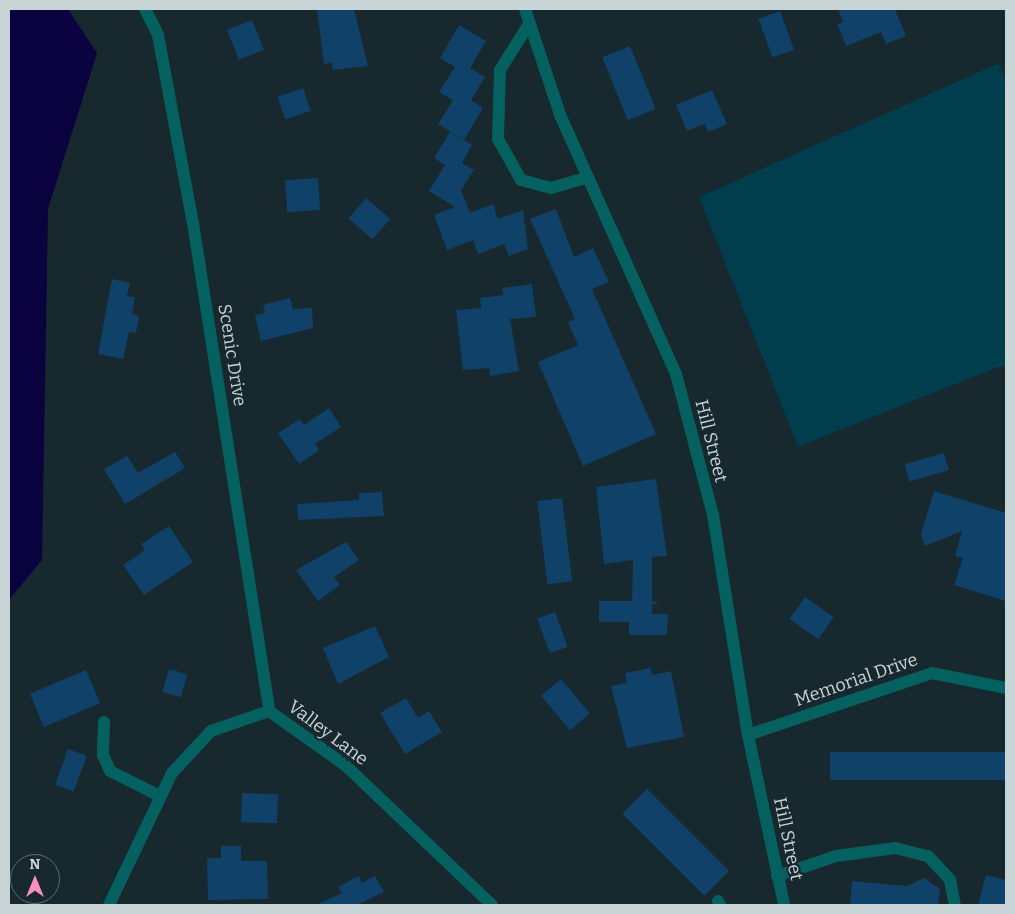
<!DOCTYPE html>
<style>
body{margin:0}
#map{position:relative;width:1015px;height:914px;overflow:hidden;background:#17282e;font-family:Bitter,serif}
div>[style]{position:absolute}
.green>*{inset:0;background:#013e4d}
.water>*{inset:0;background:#0a033f}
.building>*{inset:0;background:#104168;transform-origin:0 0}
.minor>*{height:12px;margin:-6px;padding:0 6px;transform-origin:6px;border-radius:6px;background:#056160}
span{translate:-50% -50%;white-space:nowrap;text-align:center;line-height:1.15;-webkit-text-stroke:4.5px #17282e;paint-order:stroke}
.street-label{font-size:18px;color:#c9d4d7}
.frame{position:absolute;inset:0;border:10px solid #c9d4d7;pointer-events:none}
.north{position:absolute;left:10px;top:854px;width:50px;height:50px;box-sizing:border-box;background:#17282e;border:1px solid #5e6d72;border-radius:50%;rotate:0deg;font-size:14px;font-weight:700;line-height:20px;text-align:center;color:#c9d4d7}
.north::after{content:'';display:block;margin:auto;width:18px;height:22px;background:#ff8eba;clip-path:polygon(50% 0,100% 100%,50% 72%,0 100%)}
</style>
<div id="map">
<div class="green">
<i style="clip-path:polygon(999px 63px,1006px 84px,1006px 364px,798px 447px,699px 197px)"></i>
</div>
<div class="water">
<i style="clip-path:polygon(9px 9px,68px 9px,97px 53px,48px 209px,42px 560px,9px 600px)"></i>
</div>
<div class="building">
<i style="clip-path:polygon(317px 9px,354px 9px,368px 66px,333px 70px,332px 63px,324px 64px)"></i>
<i style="clip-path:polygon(838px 9px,895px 9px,906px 36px,886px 44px,881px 32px,846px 46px,837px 24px,843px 22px)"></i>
<i style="left:780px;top:11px;width:41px;height:23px;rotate:70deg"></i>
<i style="left:252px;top:20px;width:32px;height:27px;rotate:68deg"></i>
<i style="clip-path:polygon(459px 25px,486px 41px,470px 68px,485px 77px,471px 100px,483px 108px,464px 140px,438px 124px,453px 100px,439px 92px,455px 67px,440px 58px)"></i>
<i style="left:630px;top:46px;width:68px;height:30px;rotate:68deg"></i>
<i style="left:303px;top:88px;width:24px;height:27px;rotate:71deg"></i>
<i style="clip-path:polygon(712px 90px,727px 124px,708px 132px,705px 124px,687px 131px,676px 105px)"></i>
<i style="clip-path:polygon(450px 132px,472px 145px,462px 163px,474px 170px,461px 190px,470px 213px,493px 204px,498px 219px,523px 210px,528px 249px,509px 256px,504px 244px,478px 254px,473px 240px,447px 250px,434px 215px,455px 207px,429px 191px,445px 165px,434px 158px)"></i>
<i style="left:318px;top:178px;width:32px;height:33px;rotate:86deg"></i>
<i style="left:366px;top:198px;width:32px;height:27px;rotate:41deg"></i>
<i style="clip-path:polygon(556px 209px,574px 257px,593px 248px,609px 282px,592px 289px,656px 434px,583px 466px,538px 362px,578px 345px,568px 322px,575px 319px,530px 219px)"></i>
<i style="clip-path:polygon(112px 279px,130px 283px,127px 296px,135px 297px,132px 314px,139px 316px,136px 333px,129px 332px,123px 359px,98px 354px)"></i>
<i style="clip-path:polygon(532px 284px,536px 317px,510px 319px,519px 371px,490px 376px,489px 368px,463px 370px,456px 310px,481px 308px,480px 298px,503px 295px,502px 288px)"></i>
<i style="clip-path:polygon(290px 298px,293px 309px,312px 308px,313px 328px,261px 341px,255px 315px,265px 313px,263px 305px)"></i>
<i style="clip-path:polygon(329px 408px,341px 427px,315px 444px,319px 450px,299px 464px,278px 433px,300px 419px,304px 425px)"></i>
<i style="clip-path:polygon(175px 452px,185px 468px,125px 504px,104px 469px,127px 456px,138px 473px)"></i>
<i style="left:944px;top:453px;width:18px;height:41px;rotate:74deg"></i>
<i style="clip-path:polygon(656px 479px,667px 556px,652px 557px,652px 601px,659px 602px,652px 605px,652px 614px,668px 614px,667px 635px,629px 635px,629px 622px,599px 622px,599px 601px,632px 601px,633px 560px,604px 564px,596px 487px)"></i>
<i style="clip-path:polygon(934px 491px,1006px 513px,1006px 601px,954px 585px,963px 558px,955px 556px,962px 531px,925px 546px,921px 534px)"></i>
<i style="clip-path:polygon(382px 492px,384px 516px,298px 520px,297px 504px,359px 500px,359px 493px)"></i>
<i style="left:562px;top:498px;width:84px;height:25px;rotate:83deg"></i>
<i style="clip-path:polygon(169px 526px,193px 562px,144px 595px,123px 565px,145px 550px,141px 544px)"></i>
<i style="clip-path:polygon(346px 542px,359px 560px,334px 577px,340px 585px,318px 601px,296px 570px)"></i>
<i style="left:805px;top:597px;width:35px;height:27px;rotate:35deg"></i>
<i style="left:555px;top:612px;width:37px;height:19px;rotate:70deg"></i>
<i style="clip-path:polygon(375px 626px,389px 657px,338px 684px,323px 648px)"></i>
<i style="clip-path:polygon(651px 668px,652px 675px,671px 671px,684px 737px,627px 748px,611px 686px,627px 683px,625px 673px)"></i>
<i style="left:169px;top:669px;width:19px;height:24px;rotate:16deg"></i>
<i style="left:86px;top:670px;width:36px;height:61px;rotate:67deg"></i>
<i style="left:561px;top:679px;width:45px;height:26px;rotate:50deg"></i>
<i style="clip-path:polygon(406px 698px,418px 718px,429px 711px,442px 732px,405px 754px,380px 713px)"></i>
<i style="left:68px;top:749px;width:20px;height:38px;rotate:20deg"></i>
<i style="left:1006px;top:752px;width:28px;height:176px;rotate:90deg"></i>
<i style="left:647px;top:789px;width:116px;height:35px;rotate:45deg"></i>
<i style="left:242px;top:793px;width:36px;height:29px;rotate:2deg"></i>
<i style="clip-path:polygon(221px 846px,241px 846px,241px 861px,267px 861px,268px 899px,208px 900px,207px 858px,221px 858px)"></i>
<i style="clip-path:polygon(986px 875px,1006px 880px,1006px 905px,978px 905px)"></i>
<i style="clip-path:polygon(359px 876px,362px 883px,375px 876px,384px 892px,357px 905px,316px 905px,342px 893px,338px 887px)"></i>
<i style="clip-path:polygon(924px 878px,940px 889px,938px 905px,850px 905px,852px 881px,907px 886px)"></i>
</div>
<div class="minor">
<i style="left:145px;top:9px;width:29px;rotate:63deg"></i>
<i style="left:158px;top:35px;width:191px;rotate:79.5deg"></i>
<i style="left:193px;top:223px;width:494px;rotate:81.1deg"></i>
<i style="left:525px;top:9px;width:114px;rotate:71.6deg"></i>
<i style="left:561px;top:117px;width:282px;rotate:65.9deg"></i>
<i style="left:676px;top:374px;width:146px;rotate:75.3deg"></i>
<i style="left:713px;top:515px;width:223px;rotate:81deg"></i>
<i style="left:748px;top:735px;width:174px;rotate:78deg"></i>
<i style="left:529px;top:24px;width:54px;rotate:122.2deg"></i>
<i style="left:500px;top:70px;width:69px;rotate:91.7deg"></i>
<i style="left:498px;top:139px;width:47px;rotate:60.7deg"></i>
<i style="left:521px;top:180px;width:31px;rotate:15deg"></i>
<i style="left:551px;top:188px;width:36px;rotate:-16deg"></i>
<i style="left:104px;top:722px;width:33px;rotate:92deg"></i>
<i style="left:103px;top:755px;width:17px;rotate:66deg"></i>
<i style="left:110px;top:771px;width:56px;rotate:26.6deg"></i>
<i style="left:748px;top:735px;width:194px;rotate:-18.6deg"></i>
<i style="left:932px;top:673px;width:76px;rotate:11.5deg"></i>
<i style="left:777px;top:876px;width:62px;rotate:-18.7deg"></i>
<i style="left:836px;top:856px;width:60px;rotate:-7.7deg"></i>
<i style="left:895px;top:848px;width:34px;rotate:14deg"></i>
<i style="left:928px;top:856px;width:33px;rotate:47deg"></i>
<i style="left:950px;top:880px;width:25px;rotate:79deg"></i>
<i style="left:718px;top:901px;width:4px;rotate:63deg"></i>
<i style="left:109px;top:905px;width:146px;rotate:-64.5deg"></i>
<i style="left:172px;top:773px;width:57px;rotate:-47.1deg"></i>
<i style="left:211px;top:731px;width:61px;rotate:-19deg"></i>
<i style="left:269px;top:711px;width:93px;rotate:35.4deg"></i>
<i style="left:345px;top:765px;width:203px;rotate:43.6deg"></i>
</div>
<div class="street-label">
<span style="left:232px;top:355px;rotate:81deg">Scenic Drive</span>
<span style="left:711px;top:441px;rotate:76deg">Hill Street</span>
<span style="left:856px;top:680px;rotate:-19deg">Memorial Drive</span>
<span style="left:328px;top:733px;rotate:37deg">Valley Lane</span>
<span style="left:788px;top:839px;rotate:78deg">Hill Street</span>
</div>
<div class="frame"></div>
<div class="north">N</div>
</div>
